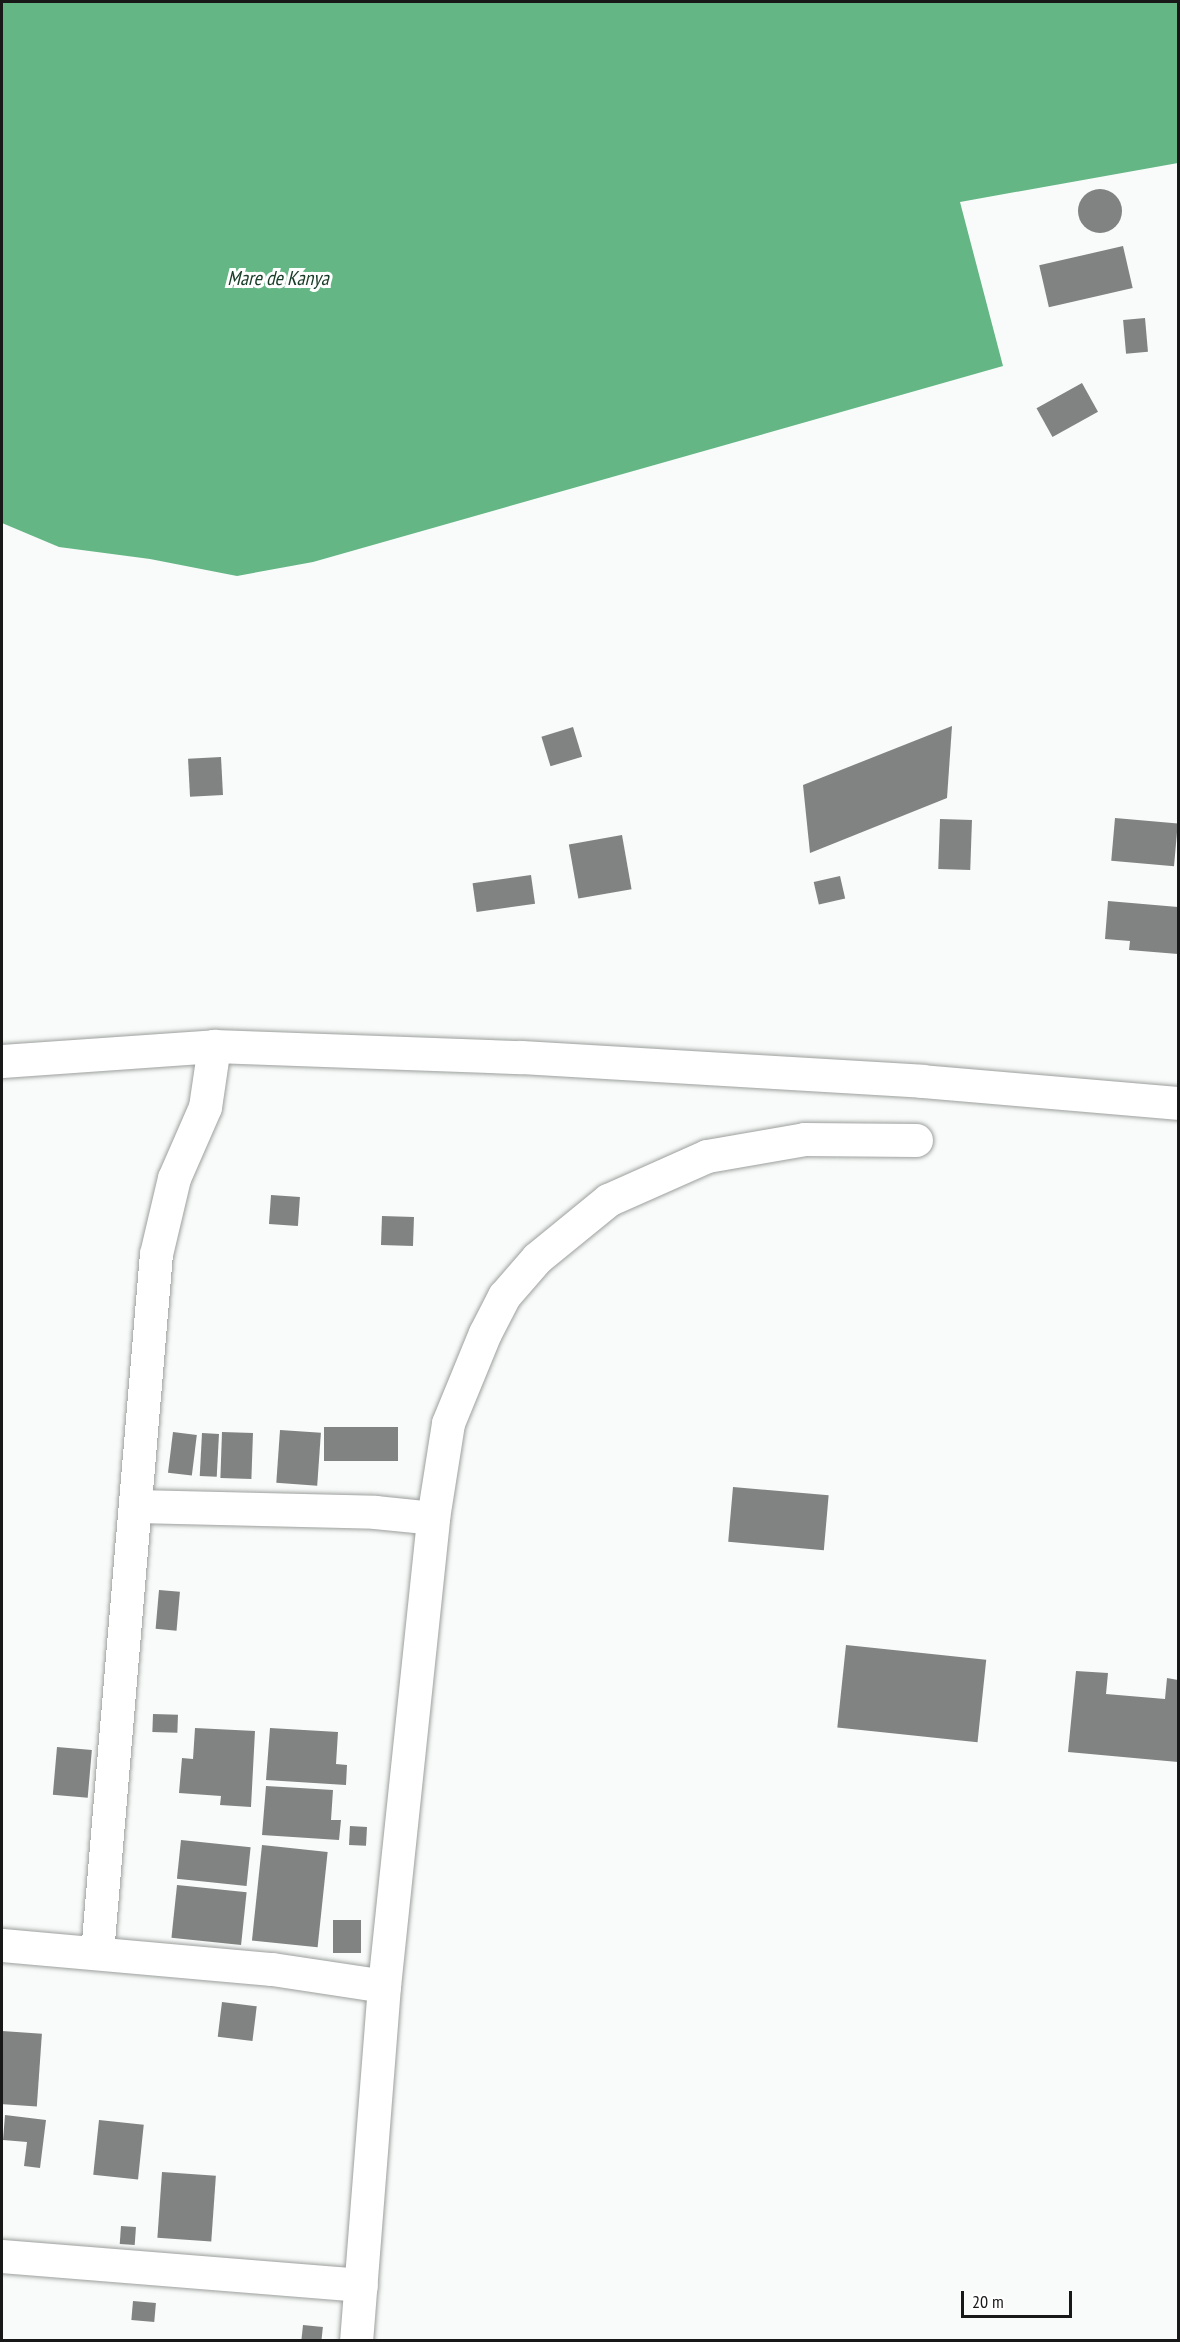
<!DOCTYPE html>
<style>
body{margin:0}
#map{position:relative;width:1180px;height:2342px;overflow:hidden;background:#f8fbf9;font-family:"PT Sans Narrow",sans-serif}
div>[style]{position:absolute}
.water>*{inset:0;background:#64b685}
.building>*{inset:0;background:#808381;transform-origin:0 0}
.round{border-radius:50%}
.roads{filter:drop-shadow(0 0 2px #9c9f9d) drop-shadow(0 0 2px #9c9f9d)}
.minor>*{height:33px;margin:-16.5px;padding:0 16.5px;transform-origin:16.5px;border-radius:16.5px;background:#fff}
.trunk>*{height:33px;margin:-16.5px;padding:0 16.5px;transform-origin:16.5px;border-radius:16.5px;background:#fff}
span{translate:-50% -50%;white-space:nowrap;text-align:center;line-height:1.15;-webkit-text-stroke:6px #fff;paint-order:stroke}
.water-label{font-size:20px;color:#183c27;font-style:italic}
.frame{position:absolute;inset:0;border:3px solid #171817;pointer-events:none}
.scale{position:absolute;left:961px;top:2291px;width:111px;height:27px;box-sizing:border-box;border:3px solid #171817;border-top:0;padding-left:8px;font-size:18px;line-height:21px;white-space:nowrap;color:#171817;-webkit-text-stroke:4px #fff;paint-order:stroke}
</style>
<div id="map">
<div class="water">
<i style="clip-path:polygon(2px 2px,1178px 2px,1178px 163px,960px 202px,1003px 366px,313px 562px,237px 576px,150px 559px,59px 547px,2px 523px)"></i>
</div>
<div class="building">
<i class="round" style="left:1078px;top:189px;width:44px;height:44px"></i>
<i style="left:1123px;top:246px;width:43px;height:86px;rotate:77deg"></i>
<i style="left:1145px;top:318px;width:34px;height:22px;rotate:85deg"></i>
<i style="left:1082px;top:383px;width:33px;height:52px;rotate:61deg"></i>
<i style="clip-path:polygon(952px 726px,947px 798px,810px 853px,803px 785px)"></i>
<i style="left:573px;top:727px;width:31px;height:33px;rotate:73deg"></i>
<i style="left:221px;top:757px;width:38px;height:33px;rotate:87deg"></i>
<i style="left:1115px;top:818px;width:63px;height:43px;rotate:5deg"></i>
<i style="left:940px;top:819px;width:32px;height:50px;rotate:2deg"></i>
<i style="left:622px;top:835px;width:55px;height:54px;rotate:80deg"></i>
<i style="left:531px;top:875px;width:29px;height:59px;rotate:82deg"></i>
<i style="left:840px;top:876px;width:23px;height:27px;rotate:77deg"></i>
<i style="clip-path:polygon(1108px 901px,1178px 907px,1178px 954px,1129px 950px,1130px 941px,1105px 939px)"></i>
<i style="left:271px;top:1195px;width:29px;height:29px;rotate:4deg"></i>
<i style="left:382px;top:1216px;width:32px;height:29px;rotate:2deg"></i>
<i style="left:398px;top:1427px;width:34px;height:74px;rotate:90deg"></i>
<i style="left:280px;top:1430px;width:41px;height:53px;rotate:4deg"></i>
<i style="left:173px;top:1432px;width:24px;height:41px;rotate:7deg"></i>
<i style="left:222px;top:1432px;width:31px;height:46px;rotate:2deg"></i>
<i style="left:202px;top:1433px;width:17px;height:43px;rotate:3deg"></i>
<i style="left:733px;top:1487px;width:96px;height:55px;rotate:5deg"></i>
<i style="left:159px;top:1590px;width:21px;height:39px;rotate:5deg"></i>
<i style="left:846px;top:1645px;width:141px;height:83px;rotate:6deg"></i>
<i style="clip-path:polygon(1076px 1671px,1108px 1673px,1106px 1694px,1165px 1699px,1167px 1678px,1178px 1680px,1178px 1762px,1068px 1752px)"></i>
<i style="left:153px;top:1714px;width:25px;height:18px;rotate:2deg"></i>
<i style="clip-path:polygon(195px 1728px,255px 1731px,251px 1807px,220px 1805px,221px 1796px,179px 1793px,182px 1758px,193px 1759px)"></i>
<i style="clip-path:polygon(270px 1728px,338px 1732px,336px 1764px,347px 1765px,346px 1785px,266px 1780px)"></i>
<i style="left:57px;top:1747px;width:35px;height:48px;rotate:5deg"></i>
<i style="clip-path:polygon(266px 1786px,333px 1790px,331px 1820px,341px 1820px,339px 1840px,262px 1835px)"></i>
<i style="left:350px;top:1826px;width:17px;height:19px;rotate:3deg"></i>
<i style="left:181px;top:1840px;width:70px;height:39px;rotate:6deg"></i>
<i style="left:262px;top:1845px;width:66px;height:96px;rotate:6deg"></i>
<i style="left:177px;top:1885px;width:70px;height:53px;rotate:6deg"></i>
<i style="left:333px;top:1920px;width:28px;height:33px"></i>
<i style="left:222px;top:2002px;width:35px;height:35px;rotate:7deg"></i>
<i style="left:2px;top:2031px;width:40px;height:73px;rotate:4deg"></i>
<i style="clip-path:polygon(5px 2115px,46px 2120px,40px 2168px,24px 2166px,27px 2142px,3px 2140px)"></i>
<i style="left:99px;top:2120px;width:45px;height:55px;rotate:6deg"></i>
<i style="left:162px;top:2172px;width:54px;height:66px;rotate:4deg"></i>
<i style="left:121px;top:2226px;width:15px;height:18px;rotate:4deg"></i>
<i style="left:133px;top:2301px;width:23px;height:19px;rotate:5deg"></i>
<i style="left:303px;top:2325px;width:20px;height:15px;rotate:6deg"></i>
</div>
<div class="roads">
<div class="minor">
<i style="left:136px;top:1506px;width:239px;rotate:1.4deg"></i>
<i style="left:375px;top:1512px;width:58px;rotate:5.9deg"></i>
<i style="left:2px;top:1945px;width:271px;rotate:5.1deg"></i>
<i style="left:272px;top:1969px;width:113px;rotate:8.6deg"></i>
<i style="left:384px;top:1986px;width:355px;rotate:94.5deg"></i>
<i style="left:97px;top:1953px;width:701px;rotate:-85.18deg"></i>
<i style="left:156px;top:1254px;width:78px;rotate:-76.7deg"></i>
<i style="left:174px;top:1178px;width:77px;rotate:-66.4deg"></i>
<i style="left:205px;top:1107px;width:62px;rotate:-81.6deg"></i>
<i style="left:384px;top:1986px;width:471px;rotate:-84deg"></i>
<i style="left:433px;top:1518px;width:96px;rotate:-81deg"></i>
<i style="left:448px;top:1423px;width:97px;rotate:-67.7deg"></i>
<i style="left:485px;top:1333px;width:42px;rotate:-62.8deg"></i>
<i style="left:504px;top:1296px;width:50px;rotate:-49deg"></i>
<i style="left:537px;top:1258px;width:92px;rotate:-39.2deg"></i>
<i style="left:608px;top:1200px;width:108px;rotate:-24deg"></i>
<i style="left:707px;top:1156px;width:98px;rotate:-9.9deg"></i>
<i style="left:804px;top:1139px;width:112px;rotate:0.5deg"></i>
<i style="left:2px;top:2256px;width:360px;rotate:4.6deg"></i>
</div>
<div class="trunk">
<i style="left:2px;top:1061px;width:213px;rotate:-4deg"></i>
<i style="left:214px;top:1046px;width:307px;rotate:2.1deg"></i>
<i style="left:521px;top:1057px;width:402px;rotate:3.4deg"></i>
<i style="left:922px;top:1081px;width:257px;rotate:4.9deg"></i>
</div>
</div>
<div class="water-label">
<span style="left:278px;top:278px">Mare de Kanya</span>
</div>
<div class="frame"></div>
<div class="scale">20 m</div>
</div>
